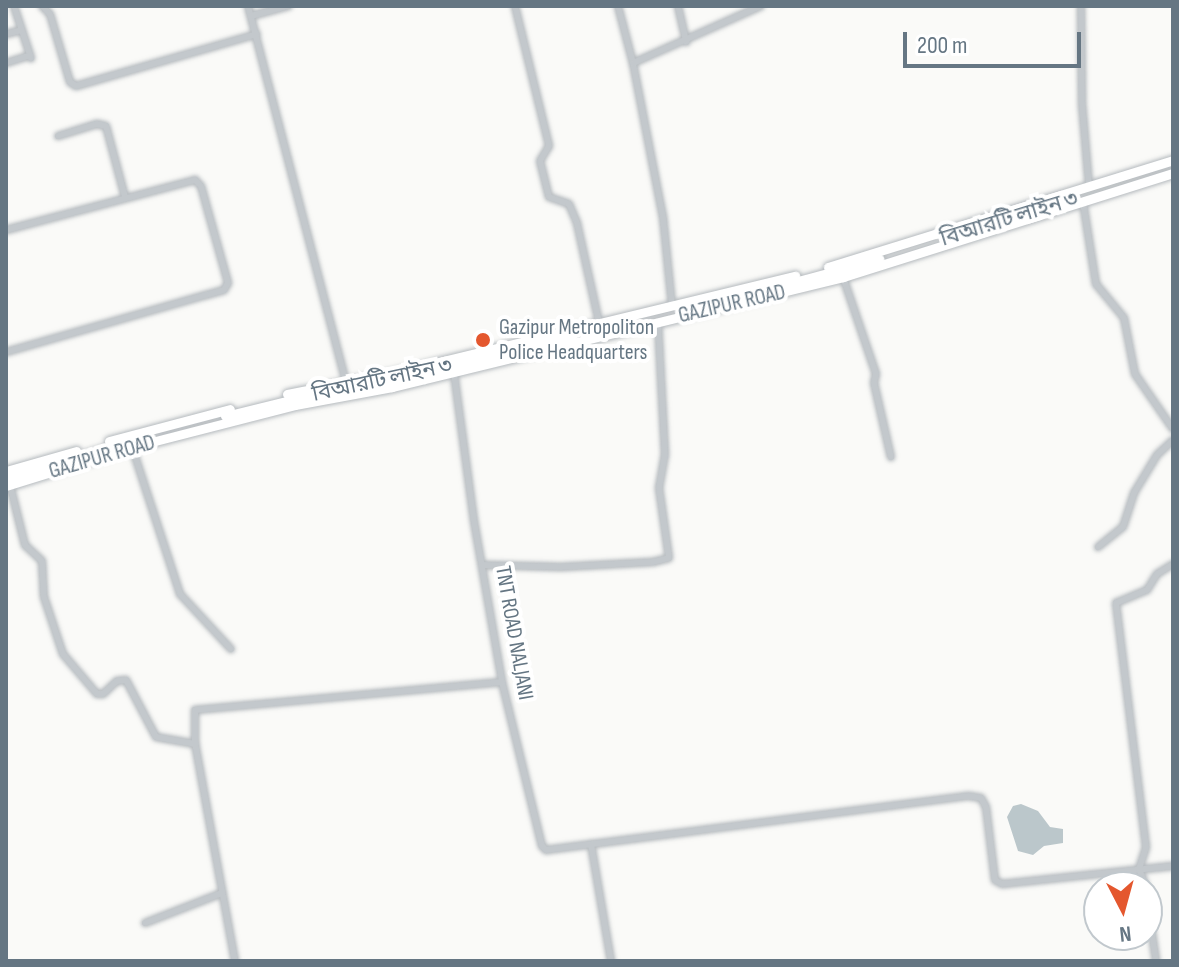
<!DOCTYPE html>
<meta charset="utf-8">
<style>
body{margin:0}
#map{position:relative;width:1179px;height:967px;overflow:hidden;background:#fafaf8;font-family:"Sofia Sans Condensed","Noto Sans Bengali",sans-serif}
div>[style]{position:absolute}
.water>*{inset:0;background:#bbc7cb}
.roads{filter:drop-shadow(0 0 2px #b5babe) drop-shadow(0 0 2px #b5babe)}
.street>*{height:6px;margin:-3px;padding:0 3px;transform-origin:3px;border-radius:3px;background:#c3c8cc}
.primary>*{height:9px;margin:-4.5px;padding:0 4.5px;transform-origin:4.5px;border-radius:4.5px;background:#fff}
.dots>*{width:22px;height:22px;translate:-50% -50%;box-sizing:border-box;border:4px solid #fff;border-radius:50%}
span{translate:-50% -50%;white-space:nowrap;text-align:center;line-height:1.15;-webkit-text-stroke:8px #fff;paint-order:stroke}
.street-label{font-size:22px;color:#657683}
.poi-label{font-size:22px;color:#657683}
.left{translate:0 -50%;text-align:left}
.frame{position:absolute;inset:0;border:8px solid #657683;pointer-events:none}
.north{position:absolute;left:1083px;top:871px;width:80px;height:80px;box-sizing:border-box;background:#fff;border:2px solid #c1c8cd;border-radius:50%;rotate:174deg;font-size:22px;font-weight:700;line-height:32px;text-align:center;color:#657683}
.north::after{content:'';display:block;margin:auto;width:28px;height:36px;background:#e4572e;clip-path:polygon(50% 0,100% 100%,50% 72%,0 100%)}
.scale{position:absolute;left:903px;top:32px;width:178px;height:36px;box-sizing:border-box;border:4px solid #657683;border-top:0;padding-left:10px;font-size:24px;line-height:28px;white-space:nowrap;color:#657683;-webkit-text-stroke:6px #fff;paint-order:stroke}
</style>
<div id="map">
<div class="water">
<i style="clip-path:polygon(1021px 804px,1038px 811px,1050px 827px,1063px 829px,1063px 843px,1044px 846px,1033px 855px,1018px 851px,1007px 817px,1013px 806px)"></i>
</div>
<div class="roads">
<div class="street">
<i style="left:14px;top:6px;width:55px;rotate:71.9deg"></i>
<i style="left:42px;top:6px;width:11px;rotate:45deg"></i>
<i style="left:50px;top:14px;width:71px;rotate:73.6deg"></i>
<i style="left:70px;top:82px;width:7px;rotate:34deg"></i>
<i style="left:76px;top:86px;width:188px;rotate:-16deg"></i>
<i style="left:248px;top:6px;width:389px;rotate:75.4deg"></i>
<i style="left:515px;top:6px;width:144px;rotate:76.3deg"></i>
<i style="left:549px;top:146px;width:17px;rotate:121deg"></i>
<i style="left:540px;top:161px;width:37px;rotate:76deg"></i>
<i style="left:549px;top:197px;width:21px;rotate:19deg"></i>
<i style="left:569px;top:204px;width:21px;rotate:67deg"></i>
<i style="left:577px;top:223px;width:101px;rotate:77.5deg"></i>
<i style="left:618px;top:6px;width:59px;rotate:75.3deg"></i>
<i style="left:633px;top:63px;width:157px;rotate:79deg"></i>
<i style="left:663px;top:217px;width:89px;rotate:84.2deg"></i>
<i style="left:678px;top:6px;width:37px;rotate:77deg"></i>
<i style="left:1081px;top:6px;width:98px;rotate:89.4deg"></i>
<i style="left:1082px;top:104px;width:82px;rotate:85.1deg"></i>
<i style="left:251px;top:16px;width:39px;rotate:-15deg"></i>
<i style="left:6px;top:34px;width:16px;rotate:-14deg"></i>
<i style="left:6px;top:63px;width:25px;rotate:-18deg"></i>
<i style="left:633px;top:63px;width:140px;rotate:-24deg"></i>
<i style="left:58px;top:136px;width:41px;rotate:-17.1deg"></i>
<i style="left:97px;top:124px;width:9px;rotate:13deg"></i>
<i style="left:106px;top:126px;width:73px;rotate:75deg"></i>
<i style="left:1083px;top:202px;width:83px;rotate:81deg"></i>
<i style="left:1096px;top:284px;width:44px;rotate:50.5deg"></i>
<i style="left:1124px;top:318px;width:57px;rotate:78.9deg"></i>
<i style="left:1135px;top:374px;width:67px;rotate:55.4deg"></i>
<i style="left:6px;top:230px;width:196px;rotate:-14.8deg"></i>
<i style="left:195px;top:180px;width:8px;rotate:45deg"></i>
<i style="left:201px;top:186px;width:101px;rotate:74.4deg"></i>
<i style="left:228px;top:283px;width:8px;rotate:120deg"></i>
<i style="left:224px;top:290px;width:19px;rotate:164deg"></i>
<i style="left:206px;top:295px;width:208px;rotate:164.1deg"></i>
<i style="left:843px;top:277px;width:102px;rotate:71.2deg"></i>
<i style="left:876px;top:374px;width:9px;rotate:103deg"></i>
<i style="left:874px;top:383px;width:76px;rotate:77.1deg"></i>
<i style="left:454px;top:373px;width:149px;rotate:82.3deg"></i>
<i style="left:474px;top:521px;width:163px;rotate:80.1deg"></i>
<i style="left:502px;top:682px;width:169px;rotate:76.3deg"></i>
<i style="left:542px;top:846px;width:6px;rotate:45deg"></i>
<i style="left:546px;top:850px;width:426px;rotate:-7.3deg"></i>
<i style="left:969px;top:796px;width:12px;rotate:9deg"></i>
<i style="left:981px;top:798px;width:10px;rotate:61deg"></i>
<i style="left:986px;top:807px;width:74px;rotate:83deg"></i>
<i style="left:995px;top:880px;width:8px;rotate:30deg"></i>
<i style="left:1002px;top:884px;width:172px;rotate:-6deg"></i>
<i style="left:132px;top:447px;width:155px;rotate:71.9deg"></i>
<i style="left:180px;top:594px;width:75px;rotate:47.2deg"></i>
<i style="left:10px;top:485px;width:62px;rotate:76deg"></i>
<i style="left:25px;top:545px;width:23px;rotate:43deg"></i>
<i style="left:42px;top:561px;width:36px;rotate:87deg"></i>
<i style="left:44px;top:597px;width:60px;rotate:71.6deg"></i>
<i style="left:63px;top:654px;width:52px;rotate:49.6deg"></i>
<i style="left:97px;top:694px;width:6px"></i>
<i style="left:103px;top:694px;width:19px;rotate:-43deg"></i>
<i style="left:117px;top:681px;width:9px;rotate:-6deg"></i>
<i style="left:126px;top:680px;width:64px;rotate:62.2deg"></i>
<i style="left:156px;top:737px;width:40px;rotate:10deg"></i>
<i style="left:1098px;top:547px;width:32px;rotate:-39deg"></i>
<i style="left:1123px;top:527px;width:36px;rotate:-72deg"></i>
<i style="left:1134px;top:493px;width:44px;rotate:-58.8deg"></i>
<i style="left:1157px;top:455px;width:22px;rotate:-43deg"></i>
<i style="left:483px;top:565px;width:78px;rotate:1.5deg"></i>
<i style="left:561px;top:567px;width:92px;rotate:-3.1deg"></i>
<i style="left:653px;top:562px;width:16px;rotate:-14deg"></i>
<i style="left:669px;top:558px;width:71px;rotate:-98.1deg"></i>
<i style="left:659px;top:488px;width:34px;rotate:-80deg"></i>
<i style="left:665px;top:455px;width:134px;rotate:-93deg"></i>
<i style="left:591px;top:844px;width:119px;rotate:80.3deg"></i>
<i style="left:1146px;top:887px;width:19px;rotate:-111deg"></i>
<i style="left:1139px;top:869px;width:23px;rotate:-72deg"></i>
<i style="left:1146px;top:847px;width:246px;rotate:-97deg"></i>
<i style="left:1116px;top:603px;width:34px;rotate:-23deg"></i>
<i style="left:1147px;top:590px;width:19px;rotate:-58deg"></i>
<i style="left:1157px;top:574px;width:19px;rotate:-32deg"></i>
<i style="left:1147px;top:899px;width:63px;rotate:81.7deg"></i>
<i style="left:145px;top:923px;width:83px;rotate:-21.3deg"></i>
<i style="left:235px;top:961px;width:221px;rotate:-100.4deg"></i>
<i style="left:195px;top:744px;width:34px;rotate:-90deg"></i>
<i style="left:195px;top:710px;width:308px;rotate:-5.2deg"></i>
</div>
<div class="primary">
<i style="left:828px;top:267px;width:361px;rotate:-17.2deg"></i>
<i style="left:754px;top:293px;width:130px;rotate:-15.2deg"></i>
<i style="left:287px;top:394px;width:104px;rotate:-11.1deg"></i>
<i style="left:389px;top:374px;width:418px;rotate:-13.6deg"></i>
<i style="left:225px;top:416px;width:71px;rotate:-13.8deg"></i>
<i style="left:294px;top:399px;width:99px;rotate:-10.5deg"></i>
<i style="left:391px;top:381px;width:187px;rotate:-14deg"></i>
<i style="left:109px;top:441px;width:125px;rotate:-14.8deg"></i>
<i style="left:6px;top:471px;width:73px;rotate:-15.9deg"></i>
<i style="left:6px;top:479px;width:117px;rotate:-16.9deg"></i>
<i style="left:6px;top:486px;width:132px;rotate:-17.2deg"></i>
<i style="left:132px;top:447px;width:168px;rotate:-14.4deg"></i>
<i style="left:295px;top:405px;width:99px;rotate:-10.5deg"></i>
<i style="left:392px;top:387px;width:464px;rotate:-13.7deg"></i>
<i style="left:843px;top:277px;width:346px;rotate:-17.5deg"></i>
</div>
</div>
<div class="dots">
<i style="left:483px;top:340px;background:#e4572e"></i>
</div>
<div class="street-label">
<span style="left:1009px;top:219px;rotate:-17deg">বিআরটি লাইন ৩</span>
<span style="left:732px;top:304px;rotate:-13deg">GAZIPUR ROAD</span>
<span style="left:382px;top:380px;rotate:-12deg">বিআরটি লাইন ৩</span>
<span style="left:102px;top:457px;rotate:-16deg">GAZIPUR ROAD</span>
<span style="left:514px;top:633px;rotate:80deg">TNT ROAD NALJANI</span>
</div>
<div class="poi-label">
<span class="left" style="left:499px;top:340px">Gazipur Metropoliton<br>Police Headquarters</span>
</div>
<div class="frame"></div>
<div class="north">N</div>
<div class="scale">200 m</div>
</div>
